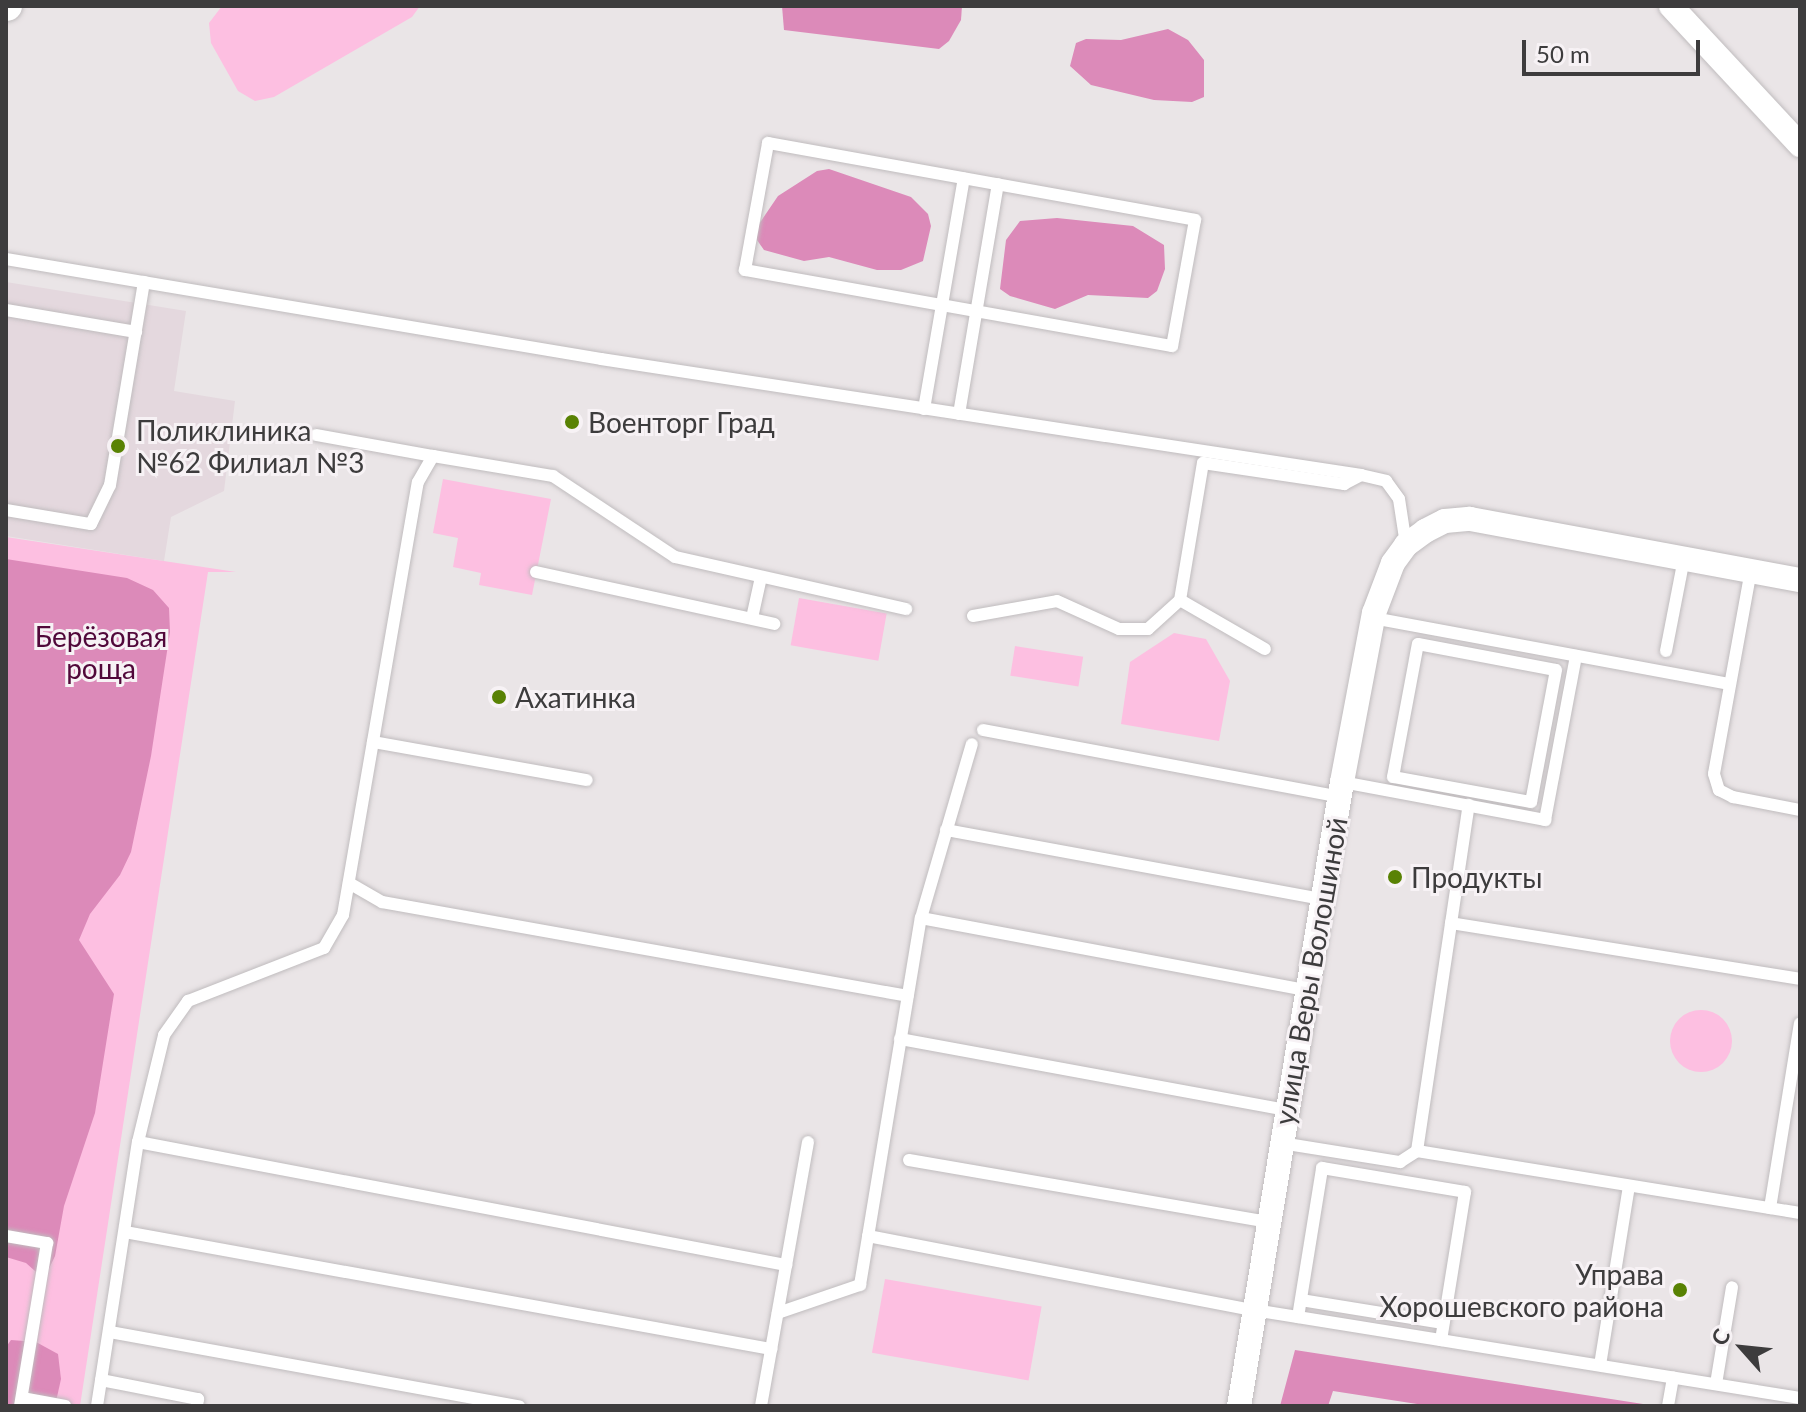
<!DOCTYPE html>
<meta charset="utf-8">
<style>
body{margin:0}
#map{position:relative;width:1806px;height:1412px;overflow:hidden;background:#eae5e7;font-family:Lato,sans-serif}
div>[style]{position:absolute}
.built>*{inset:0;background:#e4d8de}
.green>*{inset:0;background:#fdbfe1;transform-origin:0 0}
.round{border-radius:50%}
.forest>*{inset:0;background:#dc8ab9}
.roads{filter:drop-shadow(0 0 2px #c0bcbe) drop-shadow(0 0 2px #c0bcbe)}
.service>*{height:12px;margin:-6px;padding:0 6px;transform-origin:6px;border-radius:6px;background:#fff}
.minor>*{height:24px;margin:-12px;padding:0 12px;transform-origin:12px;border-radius:12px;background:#fff}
.tertiary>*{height:30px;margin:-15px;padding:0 15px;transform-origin:15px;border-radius:15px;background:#fff}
.dots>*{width:22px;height:22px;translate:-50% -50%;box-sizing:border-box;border:4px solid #f7f2f5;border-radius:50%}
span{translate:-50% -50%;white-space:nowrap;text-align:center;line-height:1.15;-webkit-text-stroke:6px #f7f2f5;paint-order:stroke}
.poi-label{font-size:28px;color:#3d3c3d}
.left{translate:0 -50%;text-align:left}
.right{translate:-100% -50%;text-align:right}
.park-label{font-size:28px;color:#51083a}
.street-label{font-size:28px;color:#3d3c3d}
.frame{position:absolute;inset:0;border:8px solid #3d3c3d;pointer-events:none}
.north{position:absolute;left:1702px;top:1308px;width:80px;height:80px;-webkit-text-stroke:6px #f7f2f5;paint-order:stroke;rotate:297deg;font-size:22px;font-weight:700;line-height:32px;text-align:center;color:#3d3c3d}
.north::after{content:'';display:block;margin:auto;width:28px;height:36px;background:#3d3c3d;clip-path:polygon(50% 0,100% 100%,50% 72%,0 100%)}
.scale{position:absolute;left:1522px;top:40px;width:178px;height:36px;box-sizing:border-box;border:4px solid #3d3c3d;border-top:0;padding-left:10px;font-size:24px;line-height:28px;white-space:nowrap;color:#3d3c3d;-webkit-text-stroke:6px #f7f2f5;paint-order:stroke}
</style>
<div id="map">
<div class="built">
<i style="clip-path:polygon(6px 282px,186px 311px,174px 391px,235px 401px,224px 491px,171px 517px,164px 561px,6px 536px)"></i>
</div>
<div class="green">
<i style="clip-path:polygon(222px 6px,420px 6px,412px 17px,274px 97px,255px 101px,238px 91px,211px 43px,209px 23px)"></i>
<i style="clip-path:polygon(443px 479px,551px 499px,532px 595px,479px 585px,481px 573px,453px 567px,458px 538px,433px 533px)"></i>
<i style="clip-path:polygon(6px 537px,236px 572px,208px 572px,80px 1406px,6px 1406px)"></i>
<i style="left:799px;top:598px;width:89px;height:48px;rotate:10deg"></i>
<i style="clip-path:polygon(1174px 633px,1206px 639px,1230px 681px,1219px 741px,1121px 724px,1130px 662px)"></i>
<i style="left:1015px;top:646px;width:69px;height:30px;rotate:9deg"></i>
<i class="round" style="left:1670px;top:1010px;width:62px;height:62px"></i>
<i style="left:885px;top:1279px;width:159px;height:75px;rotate:10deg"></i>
</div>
<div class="forest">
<i style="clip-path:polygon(782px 6px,962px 6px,961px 20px,949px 41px,939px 49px,784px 30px)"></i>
<i style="clip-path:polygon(1168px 29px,1188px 40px,1204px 60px,1204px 97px,1192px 102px,1154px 100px,1091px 85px,1070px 66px,1076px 43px,1086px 39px,1121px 40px)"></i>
<i style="clip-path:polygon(829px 169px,911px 197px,928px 214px,931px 226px,923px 261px,901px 270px,877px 270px,829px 257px,804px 261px,764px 250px,757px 240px,757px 227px,778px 196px,817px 171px)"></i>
<i style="clip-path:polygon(1057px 218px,1133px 226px,1164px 245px,1165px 269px,1157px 291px,1148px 298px,1088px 295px,1055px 309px,1010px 296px,1000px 289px,1006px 240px,1020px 221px)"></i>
<i style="clip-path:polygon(6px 559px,127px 578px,153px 590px,169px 608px,170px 632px,151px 756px,131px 852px,120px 875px,90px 914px,79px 940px,114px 994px,95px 1113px,64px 1206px,55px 1256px,44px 1279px,26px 1263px,6px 1257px)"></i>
<i style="clip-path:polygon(11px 1340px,36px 1342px,58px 1354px,61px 1379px,55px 1406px,6px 1406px,6px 1347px)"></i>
<i style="clip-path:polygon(1295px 1350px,1656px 1406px,1430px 1406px,1333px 1391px,1328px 1406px,1280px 1406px)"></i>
</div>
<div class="roads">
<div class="service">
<i style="left:768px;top:143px;width:434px;rotate:10.2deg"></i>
<i style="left:1195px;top:220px;width:128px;rotate:100.3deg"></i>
<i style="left:1172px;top:346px;width:434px;rotate:-169.9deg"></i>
<i style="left:745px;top:270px;width:129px;rotate:-79.7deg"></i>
<i style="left:6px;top:259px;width:603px;rotate:9.54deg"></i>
<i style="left:601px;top:359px;width:769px;rotate:8.68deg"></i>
<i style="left:1361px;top:475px;width:26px;rotate:13deg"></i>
<i style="left:1386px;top:481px;width:22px;rotate:54deg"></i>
<i style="left:1399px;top:499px;width:47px;rotate:81.3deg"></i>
<i style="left:6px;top:310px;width:132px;rotate:9.6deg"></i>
<i style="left:924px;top:409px;width:234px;rotate:-80.2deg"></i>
<i style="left:959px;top:414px;width:233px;rotate:-80.4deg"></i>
<i style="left:316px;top:435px;width:119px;rotate:10.2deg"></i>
<i style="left:6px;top:510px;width:86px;rotate:9.4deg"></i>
<i style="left:91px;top:524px;width:43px;rotate:-64deg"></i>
<i style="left:110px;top:485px;width:206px;rotate:-80.5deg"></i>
<i style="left:1751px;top:570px;width:207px;rotate:100.3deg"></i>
<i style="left:1714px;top:774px;width:17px;rotate:73deg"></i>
<i style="left:1719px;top:790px;width:16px;rotate:27deg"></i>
<i style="left:1733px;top:797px;width:68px;rotate:11deg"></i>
<i style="left:536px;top:572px;width:244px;rotate:12.3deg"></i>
<i style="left:1180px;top:600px;width:139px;rotate:-80.5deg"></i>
<i style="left:1203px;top:463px;width:143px;rotate:8.5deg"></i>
<i style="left:1344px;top:484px;width:19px;rotate:-28deg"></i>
<i style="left:973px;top:616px;width:85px;rotate:-10.1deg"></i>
<i style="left:1057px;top:601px;width:68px;rotate:24.3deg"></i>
<i style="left:1119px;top:629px;width:29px"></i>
<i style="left:1148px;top:629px;width:43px;rotate:-42.2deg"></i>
<i style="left:1180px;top:600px;width:98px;rotate:30deg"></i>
<i style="left:752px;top:618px;width:42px;rotate:-77.6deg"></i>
<i style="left:1373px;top:618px;width:363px;rotate:10.5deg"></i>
<i style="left:1418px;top:644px;width:140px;rotate:10.7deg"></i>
<i style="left:1556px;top:670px;width:134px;rotate:100.7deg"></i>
<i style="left:1531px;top:802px;width:140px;rotate:-169.7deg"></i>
<i style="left:1393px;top:777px;width:135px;rotate:-79.4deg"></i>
<i style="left:1666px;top:651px;width:95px;rotate:-79deg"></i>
<i style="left:983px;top:730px;width:363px;rotate:10.6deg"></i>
<i style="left:373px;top:742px;width:217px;rotate:10.1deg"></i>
<i style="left:1342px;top:782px;width:207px;rotate:10.6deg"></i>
<i style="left:1545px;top:820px;width:167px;rotate:-79.3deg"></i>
<i style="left:946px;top:830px;width:382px;rotate:10.4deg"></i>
<i style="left:349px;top:883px;width:38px;rotate:30deg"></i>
<i style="left:382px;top:902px;width:534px;rotate:10.13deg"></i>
<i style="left:921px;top:918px;width:393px;rotate:10.6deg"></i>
<i style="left:1451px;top:923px;width:353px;rotate:9.1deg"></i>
<i style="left:900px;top:1039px;width:393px;rotate:10.4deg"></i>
<i style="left:138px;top:1142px;width:660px;rotate:10.75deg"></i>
<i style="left:1281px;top:1143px;width:121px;rotate:9.1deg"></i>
<i style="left:1400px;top:1162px;width:20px;rotate:-33deg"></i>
<i style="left:1417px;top:1151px;width:388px;rotate:9.2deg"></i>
<i style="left:1417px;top:1151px;width:350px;rotate:-81.5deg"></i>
<i style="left:909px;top:1160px;width:364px;rotate:9.8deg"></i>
<i style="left:1770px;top:1208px;width:187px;rotate:-80.8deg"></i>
<i style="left:125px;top:1232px;width:657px;rotate:10.27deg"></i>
<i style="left:6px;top:1236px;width:42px;rotate:9.7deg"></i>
<i style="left:47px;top:1243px;width:165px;rotate:99.4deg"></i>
<i style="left:868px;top:1236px;width:393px;rotate:10.9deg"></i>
<i style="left:1254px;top:1310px;width:553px;rotate:9.16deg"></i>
<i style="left:1301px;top:1300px;width:144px;rotate:9.2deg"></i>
<i style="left:778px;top:1313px;width:87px;rotate:-18.9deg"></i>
<i style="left:860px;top:1285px;width:372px;rotate:-80.6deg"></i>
<i style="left:921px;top:918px;width:181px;rotate:-73.7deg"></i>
<i style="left:1298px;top:1317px;width:151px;rotate:-80.8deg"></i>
<i style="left:1322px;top:1168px;width:145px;rotate:9.5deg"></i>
<i style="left:1465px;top:1192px;width:150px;rotate:99.2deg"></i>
<i style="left:110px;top:1332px;width:416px;rotate:10.3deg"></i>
<i style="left:1600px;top:1365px;width:181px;rotate:-80.8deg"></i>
<i style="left:101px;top:1380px;width:99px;rotate:11.1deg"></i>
<i style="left:198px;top:1399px;width:7px;rotate:98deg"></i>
<i style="left:1716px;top:1384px;width:98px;rotate:-80.6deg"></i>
<i style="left:22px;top:1398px;width:44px;rotate:10.5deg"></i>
<i style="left:97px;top:1406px;width:267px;rotate:-81.2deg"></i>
<i style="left:138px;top:1142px;width:110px;rotate:-76.3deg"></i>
<i style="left:164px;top:1035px;width:42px;rotate:-54.8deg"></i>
<i style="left:188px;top:1001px;width:146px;rotate:-21.3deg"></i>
<i style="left:324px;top:948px;width:38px;rotate:-60deg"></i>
<i style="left:343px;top:915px;width:439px;rotate:-80.2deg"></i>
<i style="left:418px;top:482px;width:30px;rotate:-60deg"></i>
<i style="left:433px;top:456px;width:122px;rotate:9.5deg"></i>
<i style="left:553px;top:476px;width:146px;rotate:33.6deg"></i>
<i style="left:675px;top:557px;width:237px;rotate:12.7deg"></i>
<i style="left:761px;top:1406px;width:268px;rotate:-79.9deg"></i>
<i style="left:1668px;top:1406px;width:29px;rotate:-80deg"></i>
</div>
<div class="minor">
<i style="left:1671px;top:6px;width:190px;rotate:47.1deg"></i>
<i style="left:1239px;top:1406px;width:632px;rotate:-80.63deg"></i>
<i style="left:1342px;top:782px;width:172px;rotate:-79.3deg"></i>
<i style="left:1374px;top:613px;width:53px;rotate:-69.2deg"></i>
<i style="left:1393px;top:563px;width:22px;rotate:-54deg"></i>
<i style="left:1406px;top:545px;width:24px;rotate:-36deg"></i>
<i style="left:1425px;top:531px;width:22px;rotate:-27deg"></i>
<i style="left:1445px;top:521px;width:25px;rotate:-5deg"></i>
<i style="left:1470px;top:519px;width:336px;rotate:10.5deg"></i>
</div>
<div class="tertiary">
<i style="left:6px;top:6px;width:1px"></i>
</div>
</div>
<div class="dots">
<i style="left:572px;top:422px;background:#598204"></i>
<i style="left:118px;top:446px;background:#598204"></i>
<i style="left:499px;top:697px;background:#598204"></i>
<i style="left:1395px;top:877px;background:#598204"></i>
<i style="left:1680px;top:1290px;background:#598204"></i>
</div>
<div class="poi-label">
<span class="left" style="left:588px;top:422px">Военторг Град</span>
<span class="left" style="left:136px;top:446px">Поликлиника<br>№62 Филиал №3</span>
<span class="left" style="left:515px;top:697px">Ахатинка</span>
<span class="left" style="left:1411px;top:877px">Продукты</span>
<span class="right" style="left:1664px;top:1290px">Управа<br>Хорошевского района</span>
</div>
<div class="park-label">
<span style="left:101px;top:652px">Берёзовая<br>роща</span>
</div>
<div class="street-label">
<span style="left:1310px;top:971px;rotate:-80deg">улица Веры Волошиной</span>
</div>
<div class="frame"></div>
<div class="north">С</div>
<div class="scale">50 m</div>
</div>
